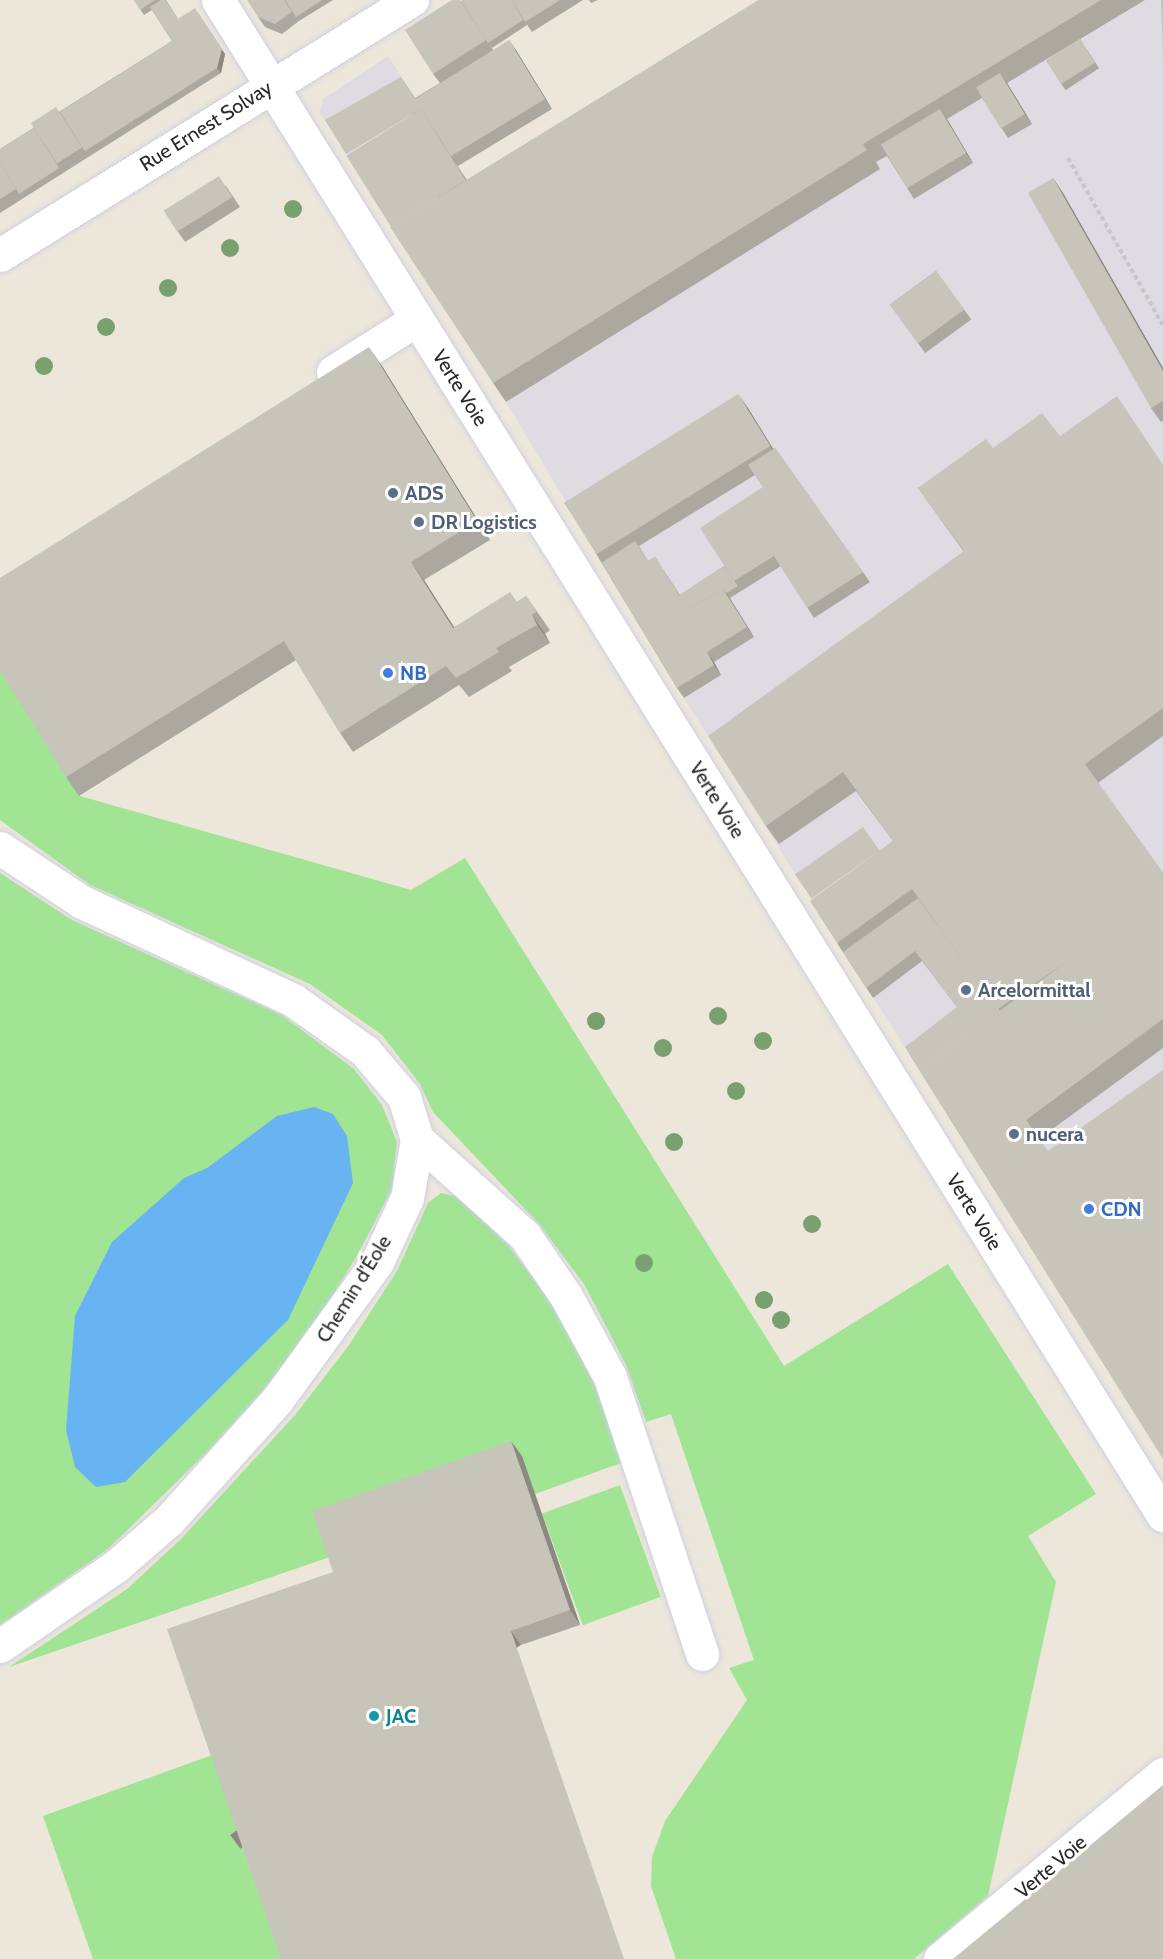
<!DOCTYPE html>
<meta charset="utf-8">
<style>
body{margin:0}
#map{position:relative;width:1163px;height:1959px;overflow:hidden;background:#ece7da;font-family:Cabin,sans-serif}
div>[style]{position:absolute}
.industrial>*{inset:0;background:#dfdbe3}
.green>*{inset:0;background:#a0e494;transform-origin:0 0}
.water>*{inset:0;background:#68b4f2}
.path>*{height:4px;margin-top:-2px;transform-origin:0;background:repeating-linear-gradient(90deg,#c7c7c7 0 4.5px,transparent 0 7.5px)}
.roads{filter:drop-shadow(0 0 2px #cfcfe2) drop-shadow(0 0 2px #cfcfe2)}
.minor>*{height:33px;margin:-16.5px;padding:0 16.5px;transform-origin:16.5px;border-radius:16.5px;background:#fff}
.trees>*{width:18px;height:18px;margin:-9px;border-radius:50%;background:#78a16f}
.wall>*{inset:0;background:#aba99f;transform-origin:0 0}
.shaded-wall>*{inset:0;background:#8b8982;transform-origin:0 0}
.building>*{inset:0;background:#c7c4b9;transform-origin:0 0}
.dots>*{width:16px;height:16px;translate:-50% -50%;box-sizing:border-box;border:3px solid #fff;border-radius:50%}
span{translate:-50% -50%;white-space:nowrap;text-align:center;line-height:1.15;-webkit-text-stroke:6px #fff;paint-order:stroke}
.street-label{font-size:20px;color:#292929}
.service-label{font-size:20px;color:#4e5e75;font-weight:700}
.left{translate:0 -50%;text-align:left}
.shop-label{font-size:20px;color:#366cbe;font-weight:700}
.culture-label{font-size:20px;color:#0d838f;font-weight:700}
</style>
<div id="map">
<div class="industrial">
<i style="clip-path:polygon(803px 0,1163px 0,1163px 1456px,684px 698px,506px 402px,320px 113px,323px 99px,388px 56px,480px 200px)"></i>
</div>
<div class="green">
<i style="clip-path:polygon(0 669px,80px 796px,411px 890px,465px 858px,784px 1366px,948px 1264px,1096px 1494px,1028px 1536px,1056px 1582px,988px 1896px,914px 1959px,676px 1959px,651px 1886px,652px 1857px,665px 1821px,747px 1700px,729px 1668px,754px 1660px,671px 1414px,646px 1422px,626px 1365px,584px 1284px,539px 1224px,433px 1112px,420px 1084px,382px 1035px,310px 984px,90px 885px,0 820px)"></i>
<i style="clip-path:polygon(0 873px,72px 920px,282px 1015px,354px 1069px,382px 1105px,397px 1142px,392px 1189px,358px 1254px,318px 1320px,267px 1386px,209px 1450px,107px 1550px,0 1625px)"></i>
<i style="clip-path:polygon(441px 1193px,460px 1197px,510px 1247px,552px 1304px,594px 1383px,621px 1463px,535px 1494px,521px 1456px,333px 1556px,9px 1667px,127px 1589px,181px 1539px,237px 1478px,295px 1415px,349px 1345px,397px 1271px,428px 1203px)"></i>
<i style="left:620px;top:1485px;width:119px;height:83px;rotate:70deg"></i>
<i style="clip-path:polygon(215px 1754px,286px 1959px,93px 1959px,43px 1816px)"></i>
</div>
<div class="water">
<i style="clip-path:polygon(314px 1107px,333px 1114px,347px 1136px,353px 1183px,288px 1320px,125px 1482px,96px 1487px,75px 1467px,66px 1430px,75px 1316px,112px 1242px,184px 1178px,207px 1168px,277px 1116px)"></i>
</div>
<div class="path">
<i style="left:1068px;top:158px;width:192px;rotate:60.4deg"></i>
</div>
<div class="roads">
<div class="minor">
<i style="left:218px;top:0;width:1786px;rotate:58.05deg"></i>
<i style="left:0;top:255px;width:485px;rotate:-31.8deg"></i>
<i style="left:333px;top:372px;width:99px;rotate:-32.2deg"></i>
<i style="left:0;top:848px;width:98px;rotate:33.4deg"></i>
<i style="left:82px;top:902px;width:233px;rotate:24.9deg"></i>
<i style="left:293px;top:1000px;width:88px;rotate:35.3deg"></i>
<i style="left:365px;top:1051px;width:60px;rotate:49.7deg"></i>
<i style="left:404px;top:1097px;width:44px;rotate:72.8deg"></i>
<i style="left:417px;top:1139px;width:60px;rotate:99.6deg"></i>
<i style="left:407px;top:1198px;width:71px;rotate:115.1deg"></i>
<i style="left:377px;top:1262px;width:169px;rotate:125.9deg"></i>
<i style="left:278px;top:1399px;width:163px;rotate:132deg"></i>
<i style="left:169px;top:1520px;width:70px;rotate:139deg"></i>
<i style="left:116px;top:1566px;width:141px;rotate:145.4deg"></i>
<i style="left:417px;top:1139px;width:145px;rotate:41.9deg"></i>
<i style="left:525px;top:1236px;width:73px;rotate:55.7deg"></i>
<i style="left:566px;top:1296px;width:92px;rotate:61.5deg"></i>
<i style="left:610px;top:1377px;width:292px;rotate:71.6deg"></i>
<i style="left:940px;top:1959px;width:290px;rotate:-39.7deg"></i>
</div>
</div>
<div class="trees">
<i style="left:293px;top:209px"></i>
<i style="left:230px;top:248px"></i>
<i style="left:168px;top:288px"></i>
<i style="left:106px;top:327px"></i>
<i style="left:44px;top:366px"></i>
<i style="left:718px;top:1016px"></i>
<i style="left:596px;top:1021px"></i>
<i style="left:763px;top:1041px"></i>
<i style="left:663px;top:1048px"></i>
<i style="left:736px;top:1091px"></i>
<i style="left:674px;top:1142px"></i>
<i style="left:812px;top:1224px"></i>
<i style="left:644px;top:1263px"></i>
<i style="left:764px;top:1300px"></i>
<i style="left:781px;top:1320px"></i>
</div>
<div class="wall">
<i style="clip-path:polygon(134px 0,166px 0,178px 19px,225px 54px,221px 73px,0 213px,0 149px,172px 41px,152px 10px,144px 15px)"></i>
<i style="clip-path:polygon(285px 0,333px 0,299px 21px,282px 34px,265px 27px,258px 17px)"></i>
<i style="clip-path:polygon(464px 0,583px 0,532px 32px,526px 23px,527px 25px,492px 48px,490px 45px,493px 50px,516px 50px,552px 109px,458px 166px,456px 164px,467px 180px,759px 0,1145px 0,1007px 83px,1032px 124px,1008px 138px,982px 98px,947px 119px,973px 163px,914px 199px,887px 156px,876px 162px,880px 169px,506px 402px,493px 383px,401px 77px,415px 98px,440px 83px,433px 74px,461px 1px)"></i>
<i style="clip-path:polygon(589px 0,598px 0,591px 3px)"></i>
<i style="left:1080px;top:39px;width:35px;height:40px;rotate:57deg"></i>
<i style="clip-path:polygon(1053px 178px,1063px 193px,1163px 368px,1163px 421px,1161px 422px,1151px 408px)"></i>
<i style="clip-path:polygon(226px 186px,240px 207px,185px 242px,164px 211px)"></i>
<i style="left:936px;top:271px;width:60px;height:57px;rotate:54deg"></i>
<i style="clip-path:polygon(382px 366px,490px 540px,424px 580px,454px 627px,517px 602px,526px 596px,550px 630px,545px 634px,550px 643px,509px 667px,512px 671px,469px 697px,459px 685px,353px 752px,340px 733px,296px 660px,79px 796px,66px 777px)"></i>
<i style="clip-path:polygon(evenodd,748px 408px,773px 449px,775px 448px,870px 582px,814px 618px,781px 566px,730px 598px,754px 637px,714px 662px,721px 675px,684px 698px,677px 688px,601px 562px,595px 552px,748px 408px,755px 475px,763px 487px,724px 566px,680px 595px,655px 557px,648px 561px,639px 546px,755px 475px)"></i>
<i style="clip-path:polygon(1060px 436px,1163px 464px,1163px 736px,1098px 783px,1163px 873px,1163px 1048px,1039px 1139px,1163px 1459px,957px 1007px,922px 961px,873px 998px,837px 943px,880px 851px,893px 841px,856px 791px,779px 844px,766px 826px,964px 552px,918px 488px,993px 448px)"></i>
<i style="clip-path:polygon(522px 1456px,580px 1625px,521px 1645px,333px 1572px)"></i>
</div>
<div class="shaded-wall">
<i style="clip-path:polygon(198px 13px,225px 54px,221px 73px,217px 68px)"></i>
<i style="clip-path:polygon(509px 40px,516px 50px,552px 109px,545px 99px)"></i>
<i style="clip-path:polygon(1000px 73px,1007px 83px,1032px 124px,1025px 114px)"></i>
<i style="clip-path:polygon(940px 109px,947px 119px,973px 163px,966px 153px)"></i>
<i style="clip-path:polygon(1053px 178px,1063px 193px,1163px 368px,1163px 371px)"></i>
<i style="clip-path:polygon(369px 347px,382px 366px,490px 540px,477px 521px)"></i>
<i style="clip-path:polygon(738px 394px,748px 408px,780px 460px,770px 446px)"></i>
<i style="clip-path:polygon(411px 562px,424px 580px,466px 646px,453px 628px)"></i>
<i style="clip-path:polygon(723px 589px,730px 599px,754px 637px,747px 627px)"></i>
<i style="clip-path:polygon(532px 615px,545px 634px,550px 643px,537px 625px)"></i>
<i style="clip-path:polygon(707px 652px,714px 662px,721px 675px,714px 665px)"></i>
<i style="clip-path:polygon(511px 1441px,522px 1456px,580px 1625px,570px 1610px)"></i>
<i style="left:511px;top:1631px;width:17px;height:347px;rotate:54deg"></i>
</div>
<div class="building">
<i style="clip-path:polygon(134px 0,155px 0,140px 10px)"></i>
<i style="clip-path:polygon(161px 0,165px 0,178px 19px,195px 8px,222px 49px,217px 68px,85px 151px,60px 112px,172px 41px,150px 7px)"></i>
<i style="clip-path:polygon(247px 0,284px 0,292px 12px,275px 24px,258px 17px)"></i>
<i style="clip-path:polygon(285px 0,322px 0,296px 17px)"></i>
<i style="clip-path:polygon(452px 0,460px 0,486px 40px,433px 74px,405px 30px)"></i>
<i style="clip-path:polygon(464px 0,512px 0,523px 20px,488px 43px,461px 1px)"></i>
<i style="clip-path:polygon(512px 0,560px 0,525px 22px)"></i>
<i style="clip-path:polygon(759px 0,1101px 0,863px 144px,867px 150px,493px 383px,390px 227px)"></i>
<i style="clip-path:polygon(1161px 0,1163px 0,1163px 58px)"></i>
<i style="left:1080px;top:39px;width:28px;height:40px;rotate:58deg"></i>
<i style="clip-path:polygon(509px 40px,545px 99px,451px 156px,421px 109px,346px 154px,325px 120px,401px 77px,415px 99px)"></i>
<i style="left:1000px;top:73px;width:48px;height:28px;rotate:59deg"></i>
<i style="left:56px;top:107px;width:48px;height:30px;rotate:57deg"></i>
<i style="left:421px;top:109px;width:84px;height:88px;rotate:58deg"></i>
<i style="left:940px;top:109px;width:51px;height:69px;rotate:59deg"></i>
<i style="clip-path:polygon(34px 128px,59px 168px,19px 194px,0 162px,0 149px)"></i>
<i style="clip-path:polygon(0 162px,16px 189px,0 199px)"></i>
<i style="left:219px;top:176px;width:25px;height:65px;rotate:58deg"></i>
<i style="clip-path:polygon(1053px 178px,1163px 371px,1163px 401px,1151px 408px,1028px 193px)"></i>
<i style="left:936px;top:271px;width:48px;height:57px;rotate:54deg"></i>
<i style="clip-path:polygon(369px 347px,477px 521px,411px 562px,453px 628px,510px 592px,517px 602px,526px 596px,537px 611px,532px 615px,537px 625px,496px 648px,499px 652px,456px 678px,446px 666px,340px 733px,284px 641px,66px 777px,0 671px,0 578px)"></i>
<i style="left:738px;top:394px;width:61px;height:205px;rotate:58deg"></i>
<i style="clip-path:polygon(1117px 396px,1163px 465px,1163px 708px,1085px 764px,1163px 873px,1163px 1019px,1026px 1120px,1048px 1151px,1163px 1070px,1163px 1459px,919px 1070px,1066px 962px,998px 1009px,912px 889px,837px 943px,810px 901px,893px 841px,843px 772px,766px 826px,708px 736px,964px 551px,918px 488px,986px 439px,993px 448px,1042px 413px,1060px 436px)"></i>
<i style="clip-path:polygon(775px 448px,863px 572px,807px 608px,774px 556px,734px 581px,700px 528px,763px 487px,748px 465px)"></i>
<i style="left:635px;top:541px;width:24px;height:40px;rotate:57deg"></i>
<i style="clip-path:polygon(655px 557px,688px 609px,723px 589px,747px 627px,707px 652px,714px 665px,677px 688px,613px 582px)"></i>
<i style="clip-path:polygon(724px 566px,738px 586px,726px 593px,723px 589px,688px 609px,679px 596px)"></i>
<i style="left:863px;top:827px;width:29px;height:83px;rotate:55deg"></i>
<i style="clip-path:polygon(918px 898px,1000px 1011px,919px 1070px,905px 1047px,957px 1007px,915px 951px,866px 988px,843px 952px)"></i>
<i style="clip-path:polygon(511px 1441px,570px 1610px,511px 1631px,624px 1959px,281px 1959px,167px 1629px,333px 1572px,312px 1511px)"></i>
<i style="clip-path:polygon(1163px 1785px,1163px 1959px,953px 1959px)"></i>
</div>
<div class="dots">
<i style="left:393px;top:493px;background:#5c6f8a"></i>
<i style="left:419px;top:522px;background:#5c6f8a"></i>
<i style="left:388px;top:673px;background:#3f7fe0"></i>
<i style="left:966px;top:990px;background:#5c6f8a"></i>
<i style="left:1014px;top:1134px;background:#5c6f8a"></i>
<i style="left:1089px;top:1209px;background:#3f7fe0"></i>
<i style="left:374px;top:1716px;background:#0f9aa8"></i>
</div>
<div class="street-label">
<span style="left:206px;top:126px;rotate:-32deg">Rue Ernest Solvay</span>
<span style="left:460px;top:388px;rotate:58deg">Verte Voie</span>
<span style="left:717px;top:800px;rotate:58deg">Verte Voie</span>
<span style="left:974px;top:1212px;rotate:58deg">Verte Voie</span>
<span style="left:354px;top:1289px;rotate:-58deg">Chemin d'Éole</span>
<span style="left:1051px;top:1867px;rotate:-40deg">Verte Voie</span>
</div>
<div class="service-label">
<span class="left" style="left:405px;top:493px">ADS</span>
<span class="left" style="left:431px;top:522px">DR Logistics</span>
<span class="left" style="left:978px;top:990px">Arcelormittal</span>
<span class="left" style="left:1026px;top:1134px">nucera</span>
</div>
<div class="shop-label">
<span class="left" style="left:400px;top:673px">NB</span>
<span class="left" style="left:1101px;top:1209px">CDN</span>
</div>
<div class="culture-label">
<span class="left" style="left:386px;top:1716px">JAC</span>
</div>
</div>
